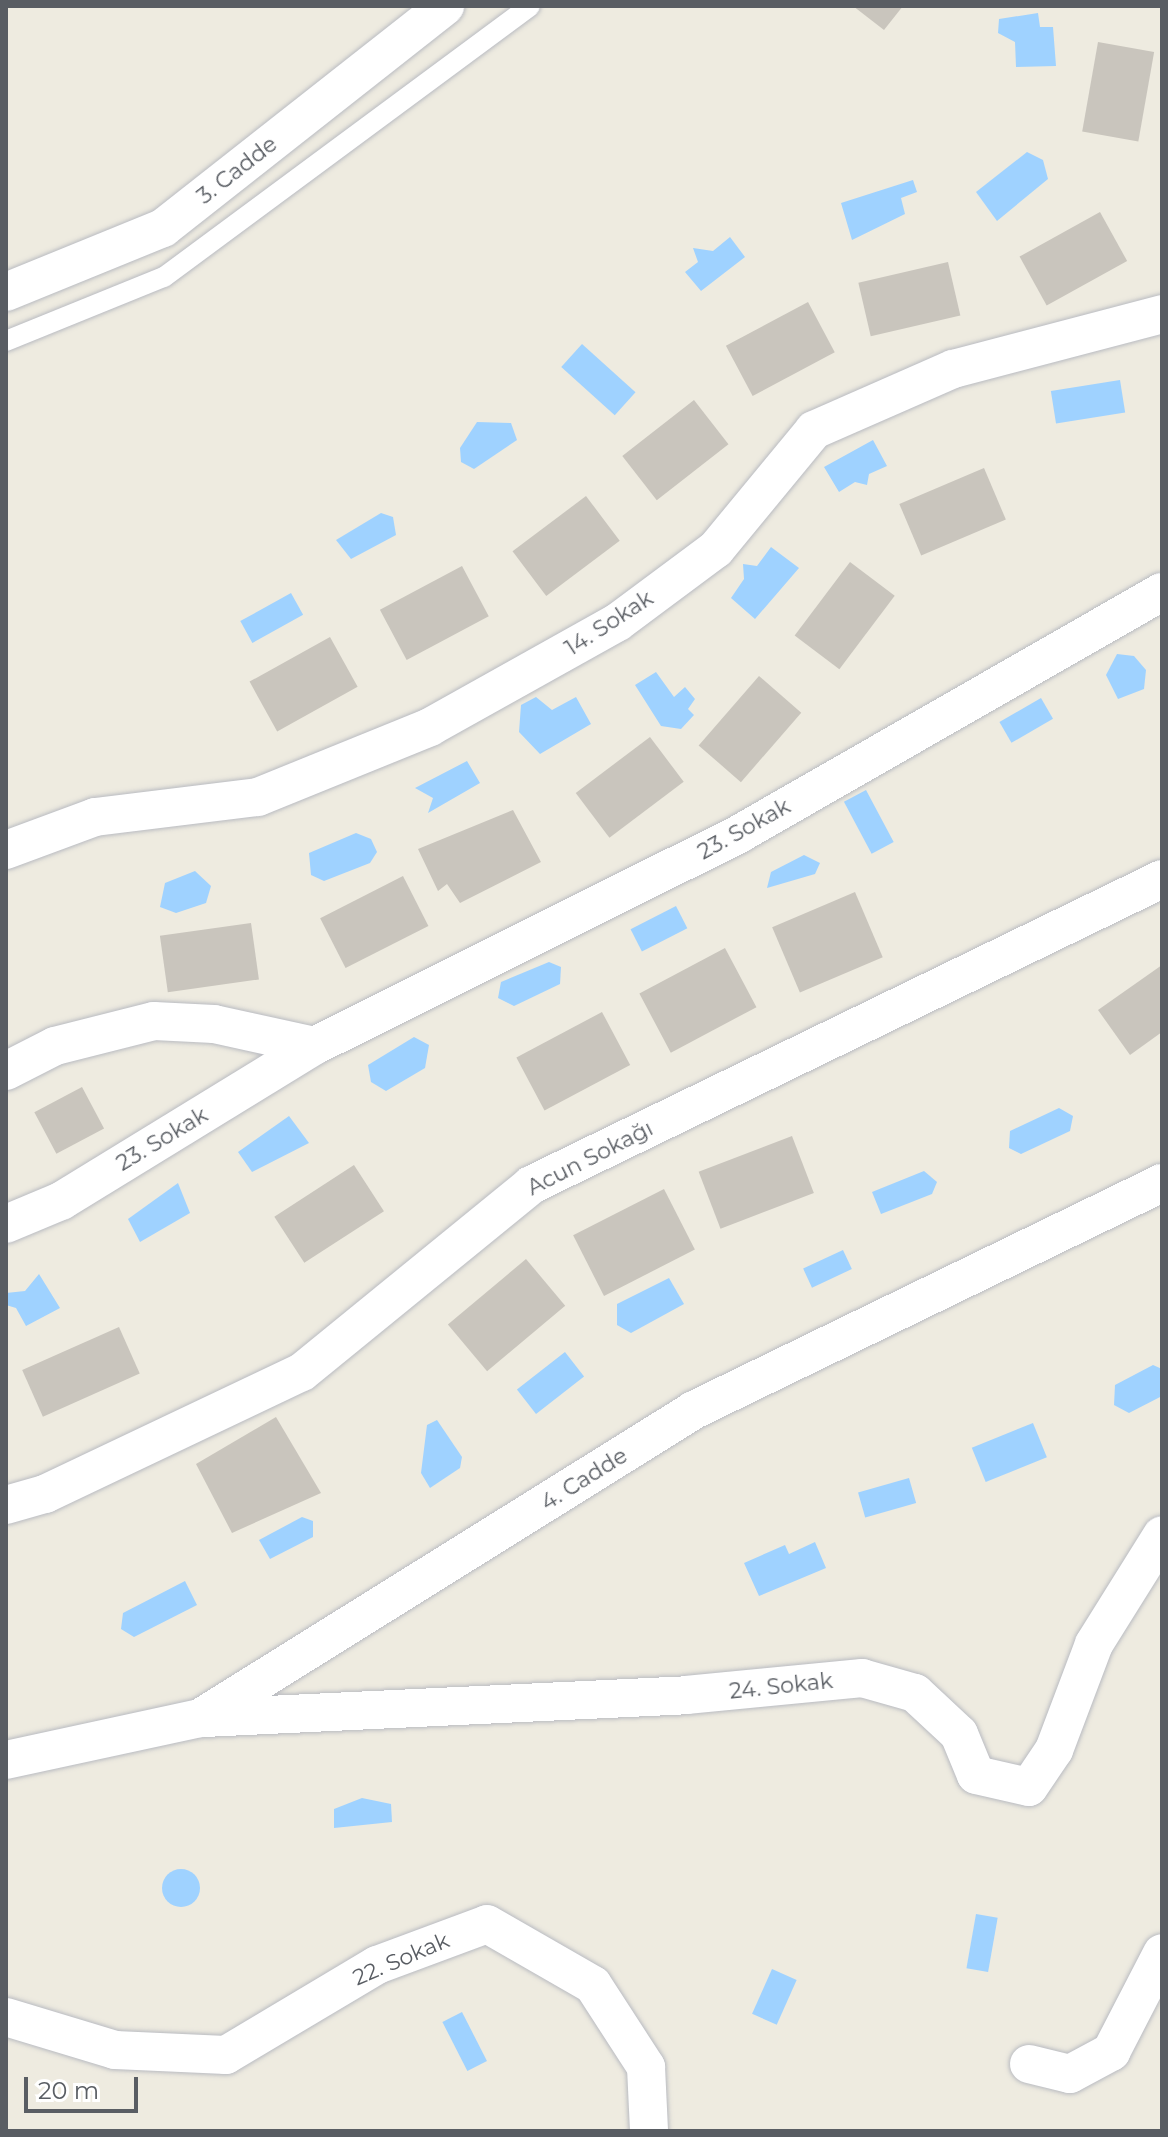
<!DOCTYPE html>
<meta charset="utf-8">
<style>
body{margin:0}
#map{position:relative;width:1168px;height:2137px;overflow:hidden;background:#eeebe0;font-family:Montserrat,sans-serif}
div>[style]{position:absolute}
.water>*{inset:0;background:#9fd2ff;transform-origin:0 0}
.round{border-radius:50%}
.building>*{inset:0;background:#c9c5bd;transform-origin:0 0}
.roads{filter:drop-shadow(0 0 2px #b9bbc1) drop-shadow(0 0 2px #b9bbc1)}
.lane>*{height:20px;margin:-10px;padding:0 10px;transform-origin:10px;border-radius:10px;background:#fff}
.street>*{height:38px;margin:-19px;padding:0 19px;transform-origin:19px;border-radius:19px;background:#fff}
span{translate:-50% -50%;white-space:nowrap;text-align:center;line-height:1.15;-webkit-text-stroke:6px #fff;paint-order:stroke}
.street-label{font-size:22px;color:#595d63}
.frame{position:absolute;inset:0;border:8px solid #595d63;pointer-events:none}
.scale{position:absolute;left:24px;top:2077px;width:114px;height:36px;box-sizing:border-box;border:4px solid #595d63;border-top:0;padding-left:10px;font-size:24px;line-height:28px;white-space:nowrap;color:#595d63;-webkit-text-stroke:6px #fff;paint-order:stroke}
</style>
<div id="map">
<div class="water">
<i style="clip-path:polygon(1038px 13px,1040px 27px,1053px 27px,1056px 66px,1016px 67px,1015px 42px,998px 33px,999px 19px)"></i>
<i style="clip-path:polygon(1027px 152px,1043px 160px,1048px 179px,997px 221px,976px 192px)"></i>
<i style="clip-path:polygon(913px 180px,917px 192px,901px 198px,905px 214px,852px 240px,841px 203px)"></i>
<i style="clip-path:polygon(730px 237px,745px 257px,701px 291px,685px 272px,698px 262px,693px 248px,713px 251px)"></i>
<i style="left:582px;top:344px;width:72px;height:31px;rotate:42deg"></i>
<i style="left:1120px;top:380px;width:33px;height:70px;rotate:81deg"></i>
<i style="clip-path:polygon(477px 422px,511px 423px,517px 440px,474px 469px,461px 462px,460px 448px)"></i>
<i style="clip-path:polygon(873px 440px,887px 466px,869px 474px,867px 485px,855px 482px,839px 492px,824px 467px)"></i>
<i style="clip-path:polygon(381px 513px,393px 517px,396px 535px,351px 559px,336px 540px)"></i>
<i style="clip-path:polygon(771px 547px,799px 568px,755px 619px,731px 598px,744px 579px,743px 564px,757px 566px)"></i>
<i style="left:291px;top:593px;width:25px;height:58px;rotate:61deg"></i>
<i style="clip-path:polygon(1117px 654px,1134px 656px,1146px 670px,1144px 689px,1118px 699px,1106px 675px)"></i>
<i style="clip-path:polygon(656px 672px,674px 697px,685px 687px,695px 699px,688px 709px,694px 715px,681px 729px,661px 726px,635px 685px)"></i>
<i style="clip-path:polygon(536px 697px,552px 710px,576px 697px,591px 724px,540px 754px,519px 732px,521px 705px)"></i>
<i style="left:1041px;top:698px;width:24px;height:48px;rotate:60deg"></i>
<i style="clip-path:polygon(467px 761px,480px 783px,428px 813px,433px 798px,415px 788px)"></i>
<i style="left:866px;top:790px;width:59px;height:25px;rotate:62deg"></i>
<i style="clip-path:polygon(356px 833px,371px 839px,377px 852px,370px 863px,324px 881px,311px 875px,309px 853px)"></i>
<i style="clip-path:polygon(804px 855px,820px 863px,815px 874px,767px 888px,771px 872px)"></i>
<i style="clip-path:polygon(195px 871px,211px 886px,206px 903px,176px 913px,160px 907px,165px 883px)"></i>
<i style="left:676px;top:906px;width:25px;height:51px;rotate:63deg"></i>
<i style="clip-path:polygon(549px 962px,561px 967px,560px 984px,514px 1006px,498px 998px,501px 982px)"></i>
<i style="clip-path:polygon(414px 1037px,429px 1045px,425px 1068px,386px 1091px,371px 1082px,368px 1065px)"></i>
<i style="clip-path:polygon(1059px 1108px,1073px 1116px,1070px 1131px,1021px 1154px,1009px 1148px,1010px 1131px)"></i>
<i style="clip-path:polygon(289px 1116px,309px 1143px,252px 1172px,238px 1152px)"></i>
<i style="clip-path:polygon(924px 1171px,937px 1182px,932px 1194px,881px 1214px,872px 1192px)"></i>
<i style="clip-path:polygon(178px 1183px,190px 1213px,140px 1242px,128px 1219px)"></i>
<i style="left:843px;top:1250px;width:21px;height:44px;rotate:65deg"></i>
<i style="clip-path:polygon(39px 1274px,60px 1308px,26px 1326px,16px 1308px,6px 1305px,6px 1293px,25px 1291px)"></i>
<i style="clip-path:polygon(669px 1278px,684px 1304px,631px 1333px,617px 1325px,617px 1304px)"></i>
<i style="left:565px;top:1352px;width:31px;height:61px;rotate:52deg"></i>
<i style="clip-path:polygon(1153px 1365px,1162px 1369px,1162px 1396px,1129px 1413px,1114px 1405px,1115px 1385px)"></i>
<i style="clip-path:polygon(437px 1420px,462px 1457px,460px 1468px,430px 1488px,421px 1473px,427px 1425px)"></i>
<i style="left:1033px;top:1423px;width:37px;height:66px;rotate:68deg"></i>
<i style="left:909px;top:1478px;width:26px;height:53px;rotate:74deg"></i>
<i style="clip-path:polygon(302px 1517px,313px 1521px,313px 1537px,270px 1559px,259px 1540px)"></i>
<i style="clip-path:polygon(815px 1542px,826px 1568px,759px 1596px,744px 1563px,785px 1545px,789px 1554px)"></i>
<i style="clip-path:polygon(185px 1581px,197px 1605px,134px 1637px,121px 1629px,123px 1613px)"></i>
<i style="clip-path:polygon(362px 1798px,391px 1804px,392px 1822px,334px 1828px,334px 1809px)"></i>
<i class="round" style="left:162px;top:1869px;width:38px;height:38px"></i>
<i style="left:976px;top:1914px;width:22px;height:55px;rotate:10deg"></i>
<i style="left:772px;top:1969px;width:27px;height:49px;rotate:24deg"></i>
<i style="left:462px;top:2012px;width:55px;height:22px;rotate:63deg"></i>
</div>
<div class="building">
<i style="clip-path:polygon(853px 6px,903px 6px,884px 30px)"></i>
<i style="left:1098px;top:42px;width:57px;height:91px;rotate:10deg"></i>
<i style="left:1100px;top:212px;width:56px;height:92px;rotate:61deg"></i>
<i style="left:948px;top:262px;width:55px;height:92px;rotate:77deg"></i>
<i style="left:808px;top:302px;width:57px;height:93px;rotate:62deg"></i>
<i style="left:694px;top:400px;width:56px;height:91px;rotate:52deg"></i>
<i style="left:984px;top:468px;width:56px;height:92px;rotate:67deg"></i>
<i style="left:586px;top:496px;width:56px;height:92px;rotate:53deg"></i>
<i style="left:850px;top:562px;width:56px;height:92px;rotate:37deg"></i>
<i style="left:462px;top:566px;width:57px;height:93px;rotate:62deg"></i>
<i style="left:330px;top:637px;width:57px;height:92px;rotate:61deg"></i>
<i style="left:759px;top:676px;width:56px;height:92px;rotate:41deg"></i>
<i style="left:650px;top:737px;width:56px;height:93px;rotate:53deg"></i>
<i style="clip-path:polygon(513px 810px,541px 862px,460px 903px,447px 884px,438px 891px,418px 849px)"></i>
<i style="left:403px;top:876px;width:56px;height:93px;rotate:63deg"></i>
<i style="left:855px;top:892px;width:71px;height:90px;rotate:67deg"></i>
<i style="left:251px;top:923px;width:57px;height:92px;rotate:82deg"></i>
<i style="left:725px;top:948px;width:67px;height:97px;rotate:62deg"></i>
<i style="clip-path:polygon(1162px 965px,1162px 1032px,1130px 1055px,1098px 1010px)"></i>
<i style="left:602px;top:1012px;width:60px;height:97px;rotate:62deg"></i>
<i style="left:82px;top:1087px;width:47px;height:54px;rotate:62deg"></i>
<i style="left:792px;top:1136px;width:61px;height:100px;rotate:69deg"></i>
<i style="left:354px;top:1165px;width:55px;height:95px;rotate:57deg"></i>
<i style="left:664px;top:1189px;width:68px;height:102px;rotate:63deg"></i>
<i style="left:526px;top:1259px;width:61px;height:102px;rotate:50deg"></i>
<i style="left:119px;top:1327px;width:51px;height:106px;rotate:66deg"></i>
<i style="clip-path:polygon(276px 1417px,321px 1493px,232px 1533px,196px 1464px)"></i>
</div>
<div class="roads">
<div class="lane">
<i style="left:6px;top:341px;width:170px;rotate:-22.1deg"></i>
<i style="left:164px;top:277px;width:455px;rotate:-36.5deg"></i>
</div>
<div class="street">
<i style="left:6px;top:292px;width:170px;rotate:-22.2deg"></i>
<i style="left:163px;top:228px;width:359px;rotate:-38.2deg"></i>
<i style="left:6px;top:850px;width:95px;rotate:-20.3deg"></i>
<i style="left:95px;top:817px;width:164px;rotate:-7deg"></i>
<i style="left:258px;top:797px;width:186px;rotate:-22.1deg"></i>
<i style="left:430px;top:727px;width:215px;rotate:-29.2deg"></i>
<i style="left:618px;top:622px;width:122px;rotate:-36.7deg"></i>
<i style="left:716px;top:549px;width:154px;rotate:-50.5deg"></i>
<i style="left:814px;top:430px;width:152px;rotate:-23.7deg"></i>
<i style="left:953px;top:369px;width:216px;rotate:-14.7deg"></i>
<i style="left:6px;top:1071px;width:55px;rotate:-27deg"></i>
<i style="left:55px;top:1046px;width:102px;rotate:-14.2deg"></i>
<i style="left:154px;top:1021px;width:60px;rotate:2.9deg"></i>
<i style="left:214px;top:1024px;width:102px;rotate:12.4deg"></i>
<i style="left:6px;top:1224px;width:60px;rotate:-22.7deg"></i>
<i style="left:61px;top:1201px;width:297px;rotate:-31.5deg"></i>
<i style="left:314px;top:1046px;width:475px;rotate:-26.5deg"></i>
<i style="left:739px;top:834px;width:487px;rotate:-29.8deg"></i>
<i style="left:6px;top:1505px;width:41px;rotate:-15.8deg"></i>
<i style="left:45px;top:1494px;width:284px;rotate:-25.4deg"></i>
<i style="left:302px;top:1372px;width:296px;rotate:-39.2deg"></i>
<i style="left:531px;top:1185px;width:701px;rotate:-25.87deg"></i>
<i style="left:204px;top:1718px;width:483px;rotate:-2.7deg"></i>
<i style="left:686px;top:1695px;width:177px;rotate:-5.5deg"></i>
<i style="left:862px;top:1678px;width:55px;rotate:15.8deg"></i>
<i style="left:915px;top:1693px;width:60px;rotate:43deg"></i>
<i style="left:959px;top:1734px;width:44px;rotate:67.5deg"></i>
<i style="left:976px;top:1775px;width:54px;rotate:12.8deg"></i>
<i style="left:1029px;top:1787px;width:45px;rotate:-56deg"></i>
<i style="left:1054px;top:1750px;width:113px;rotate:-69.3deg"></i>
<i style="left:1094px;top:1644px;width:128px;rotate:-58deg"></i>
<i style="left:6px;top:1760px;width:198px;rotate:-12.2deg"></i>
<i style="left:200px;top:1718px;width:582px;rotate:-31.94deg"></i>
<i style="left:694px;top:1410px;width:520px;rotate:-25.88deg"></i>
<i style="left:6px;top:2017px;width:114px;rotate:16.8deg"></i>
<i style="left:115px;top:2050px;width:111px;rotate:2.6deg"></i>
<i style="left:226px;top:2055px;width:176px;rotate:-30.8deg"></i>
<i style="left:377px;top:1965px;width:117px;rotate:-20.4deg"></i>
<i style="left:487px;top:1924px;width:122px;rotate:29.9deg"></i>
<i style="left:593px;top:1985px;width:98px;rotate:57.1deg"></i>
<i style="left:646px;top:2067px;width:64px;rotate:87.3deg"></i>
<i style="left:1029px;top:2064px;width:42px;rotate:13.7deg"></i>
<i style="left:1070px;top:2074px;width:47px;rotate:-28.2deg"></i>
<i style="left:1111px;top:2052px;width:111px;rotate:-62.7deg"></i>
</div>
</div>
<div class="street-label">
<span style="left:237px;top:170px;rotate:-38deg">3. Cadde</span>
<span style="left:609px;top:623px;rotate:-33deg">14. Sokak</span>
<span style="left:744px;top:829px;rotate:-29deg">23. Sokak</span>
<span style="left:162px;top:1139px;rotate:-31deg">23. Sokak</span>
<span style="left:590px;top:1158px;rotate:-27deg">Acun Sokağı</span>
<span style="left:584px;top:1479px;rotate:-32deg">4. Cadde</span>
<span style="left:781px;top:1686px;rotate:-6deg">24. Sokak</span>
<span style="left:401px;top:1959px;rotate:-23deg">22. Sokak</span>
</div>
<div class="frame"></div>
<div class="scale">20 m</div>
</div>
